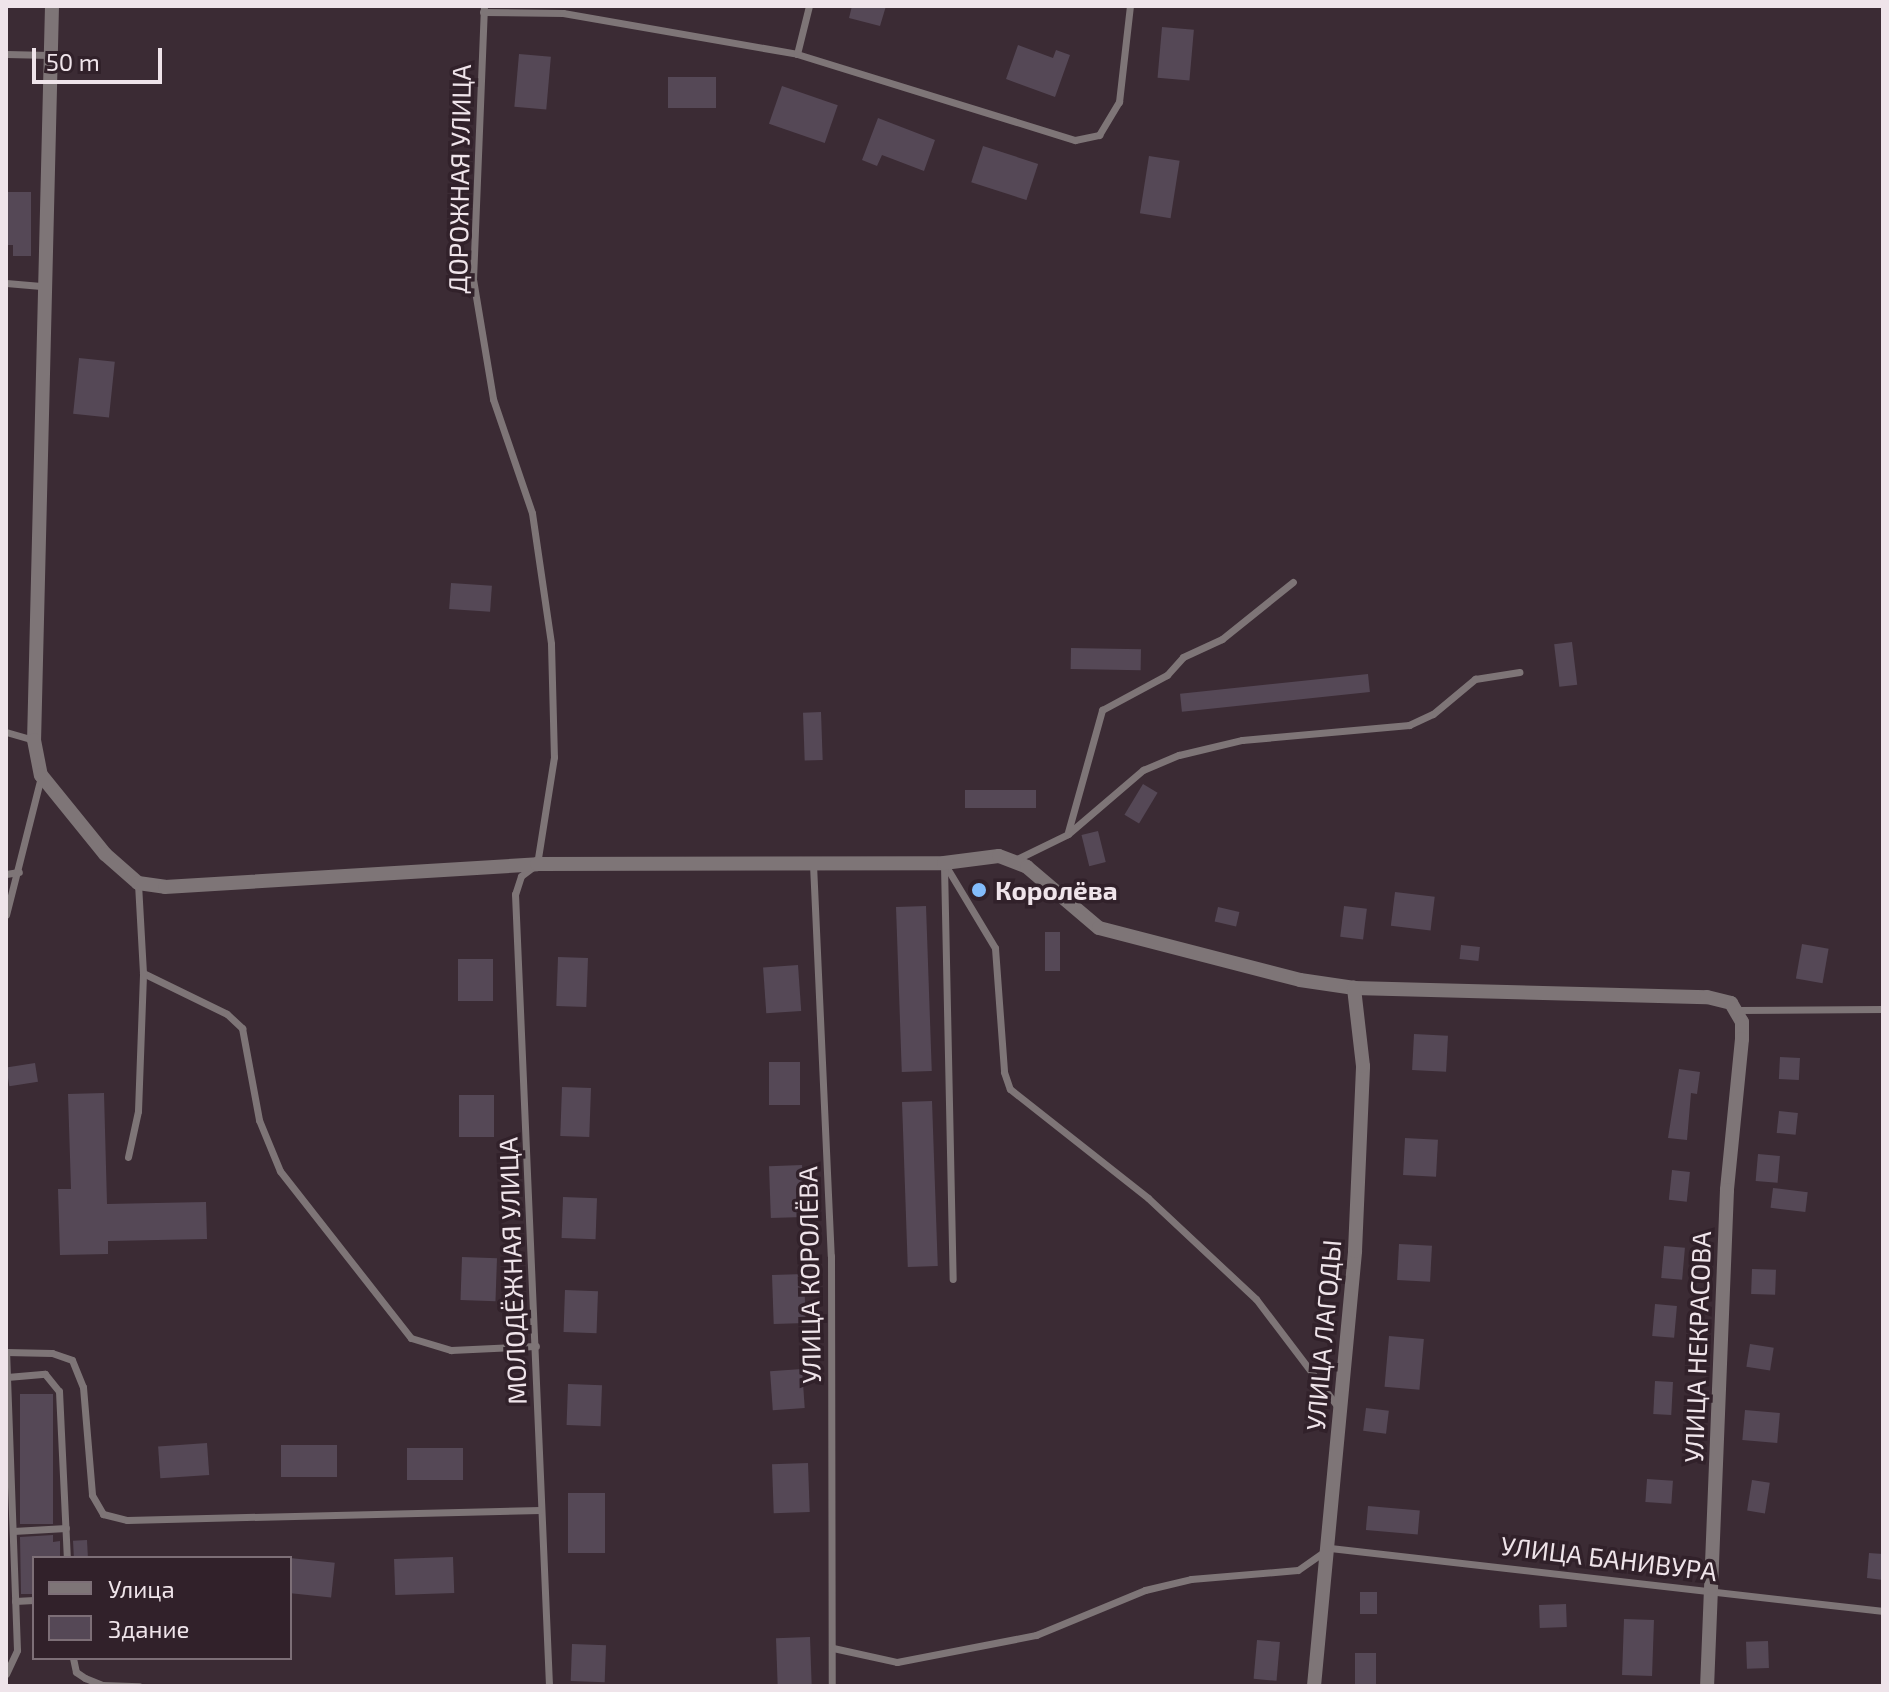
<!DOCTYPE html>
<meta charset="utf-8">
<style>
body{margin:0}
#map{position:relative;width:1889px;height:1692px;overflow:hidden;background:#3b2b34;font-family:"Exo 2",sans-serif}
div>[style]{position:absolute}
.building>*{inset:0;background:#554856;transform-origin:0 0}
.service>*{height:7px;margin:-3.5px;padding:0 3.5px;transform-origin:3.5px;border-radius:3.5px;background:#7e7577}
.minor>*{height:14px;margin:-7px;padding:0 7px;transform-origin:7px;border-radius:7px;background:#7e7577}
.dots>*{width:22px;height:22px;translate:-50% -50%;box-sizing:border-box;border:4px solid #31212a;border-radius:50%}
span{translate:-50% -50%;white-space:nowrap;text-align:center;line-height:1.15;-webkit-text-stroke:7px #31212a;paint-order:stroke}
.street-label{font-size:26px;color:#efe4ea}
.poi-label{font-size:26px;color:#efe4ea;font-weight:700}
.left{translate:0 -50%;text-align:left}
.frame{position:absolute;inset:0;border:8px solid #efe4ea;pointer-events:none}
.legend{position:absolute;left:32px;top:1556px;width:260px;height:104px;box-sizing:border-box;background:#31212a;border:2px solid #7d6f77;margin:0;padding:10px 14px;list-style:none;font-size:24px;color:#efe4ea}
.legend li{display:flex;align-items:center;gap:16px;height:40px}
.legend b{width:40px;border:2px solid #7d6f77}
.scale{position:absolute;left:32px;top:48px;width:130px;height:36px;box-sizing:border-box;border:4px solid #efe4ea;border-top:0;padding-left:10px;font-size:24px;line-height:28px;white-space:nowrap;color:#efe4ea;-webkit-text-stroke:6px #31212a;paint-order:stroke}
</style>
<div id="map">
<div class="building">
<i style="clip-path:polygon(852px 6px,886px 6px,880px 26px,849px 18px)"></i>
<i style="left:1162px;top:27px;width:32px;height:51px;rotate:5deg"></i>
<i style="clip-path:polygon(1018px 45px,1053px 58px,1056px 50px,1070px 55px,1055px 97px,1006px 79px)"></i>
<i style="left:519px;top:54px;width:32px;height:53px;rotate:5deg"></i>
<i style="left:668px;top:77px;width:48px;height:31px"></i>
<i style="left:782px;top:86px;width:59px;height:40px;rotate:19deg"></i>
<i style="clip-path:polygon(878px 118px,935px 140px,924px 171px,882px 155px,877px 166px,862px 160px)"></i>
<i style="left:983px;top:146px;width:58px;height:38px;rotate:18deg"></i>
<i style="left:1149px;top:156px;width:31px;height:58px;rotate:9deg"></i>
<i style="clip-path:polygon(6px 192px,31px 192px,31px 256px,13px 256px,13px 245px,6px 245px)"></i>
<i style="left:79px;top:358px;width:36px;height:56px;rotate:6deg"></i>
<i style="left:451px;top:583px;width:41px;height:26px;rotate:4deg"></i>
<i style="left:1572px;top:642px;width:43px;height:18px;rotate:83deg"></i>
<i style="left:1071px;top:648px;width:70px;height:21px;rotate:1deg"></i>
<i style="left:1368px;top:674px;width:18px;height:189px;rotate:84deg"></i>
<i style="left:821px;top:712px;width:48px;height:18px;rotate:88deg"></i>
<i style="left:1143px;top:784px;width:17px;height:36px;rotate:31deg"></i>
<i style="left:1036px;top:790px;width:18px;height:71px;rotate:90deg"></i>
<i style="left:1098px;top:831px;width:32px;height:17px;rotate:76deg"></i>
<i style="left:1395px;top:892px;width:40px;height:34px;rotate:7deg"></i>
<i style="left:926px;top:906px;width:165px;height:30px;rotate:88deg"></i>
<i style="left:1344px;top:906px;width:23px;height:31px;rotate:7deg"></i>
<i style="left:1218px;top:907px;width:22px;height:15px;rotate:13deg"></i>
<i style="left:1045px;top:932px;width:15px;height:39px"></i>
<i style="left:1802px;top:944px;width:27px;height:35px;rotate:10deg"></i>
<i style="left:1461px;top:945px;width:19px;height:14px;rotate:6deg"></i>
<i style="left:558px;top:957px;width:30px;height:49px;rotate:2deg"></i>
<i style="left:458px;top:959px;width:35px;height:42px"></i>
<i style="left:798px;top:965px;width:46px;height:35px;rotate:86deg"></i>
<i style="left:1414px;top:1034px;width:34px;height:36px;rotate:3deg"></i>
<i style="left:1780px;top:1057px;width:20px;height:22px;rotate:3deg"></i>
<i style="left:769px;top:1062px;width:31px;height:43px"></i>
<i style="left:35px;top:1063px;width:19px;height:29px;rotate:81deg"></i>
<i style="clip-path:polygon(1679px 1069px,1700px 1072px,1697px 1094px,1691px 1093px,1687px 1140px,1668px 1138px)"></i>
<i style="left:562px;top:1087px;width:29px;height:49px;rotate:2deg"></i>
<i style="clip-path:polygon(104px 1093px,107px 1204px,206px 1202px,207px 1239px,108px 1241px,108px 1254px,60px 1255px,58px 1189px,71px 1189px,68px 1094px)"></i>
<i style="left:459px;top:1095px;width:35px;height:42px"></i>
<i style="left:932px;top:1101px;width:165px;height:30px;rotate:88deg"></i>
<i style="left:1779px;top:1111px;width:19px;height:22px;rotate:6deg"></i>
<i style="left:1405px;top:1138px;width:33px;height:37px;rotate:3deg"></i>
<i style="left:1758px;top:1154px;width:22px;height:27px;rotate:5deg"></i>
<i style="left:802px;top:1165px;width:52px;height:33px;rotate:88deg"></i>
<i style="left:1672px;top:1170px;width:18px;height:30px;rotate:6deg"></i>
<i style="left:1773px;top:1188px;width:35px;height:20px;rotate:7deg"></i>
<i style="left:563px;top:1197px;width:34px;height:41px;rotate:2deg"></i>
<i style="left:1399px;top:1244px;width:33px;height:36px;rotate:3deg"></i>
<i style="left:1664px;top:1246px;width:21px;height:32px;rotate:5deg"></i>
<i style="left:462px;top:1257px;width:35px;height:43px;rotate:2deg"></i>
<i style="left:1752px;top:1269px;width:24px;height:25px;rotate:2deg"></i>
<i style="left:804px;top:1274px;width:49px;height:32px;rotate:88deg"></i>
<i style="left:565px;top:1290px;width:33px;height:42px;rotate:2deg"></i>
<i style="left:1655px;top:1304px;width:22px;height:32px;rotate:5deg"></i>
<i style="left:1389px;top:1336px;width:35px;height:51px;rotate:5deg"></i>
<i style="left:1750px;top:1344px;width:24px;height:23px;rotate:9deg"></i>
<i style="left:802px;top:1369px;width:39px;height:32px;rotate:86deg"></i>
<i style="left:1655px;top:1381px;width:18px;height:33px;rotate:3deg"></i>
<i style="left:568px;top:1384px;width:34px;height:41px;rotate:2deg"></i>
<i style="left:20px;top:1394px;width:33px;height:130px"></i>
<i style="left:1366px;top:1408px;width:23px;height:23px;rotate:7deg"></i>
<i style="left:1745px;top:1410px;width:35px;height:30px;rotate:5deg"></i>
<i style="left:207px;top:1443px;width:32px;height:49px;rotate:86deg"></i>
<i style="left:281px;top:1445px;width:56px;height:32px"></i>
<i style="left:407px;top:1448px;width:56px;height:32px"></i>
<i style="left:808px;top:1463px;width:49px;height:36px;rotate:88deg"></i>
<i style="left:1647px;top:1479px;width:26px;height:23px;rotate:4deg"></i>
<i style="left:1752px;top:1480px;width:18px;height:31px;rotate:9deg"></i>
<i style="left:568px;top:1493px;width:37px;height:60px"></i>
<i style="left:1368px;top:1506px;width:52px;height:24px;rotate:5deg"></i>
<i style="clip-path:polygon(53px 1535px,53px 1542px,60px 1541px,60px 1558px,34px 1558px,34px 1594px,21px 1594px,20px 1537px)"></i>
<i style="left:87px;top:1540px;width:18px;height:14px;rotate:87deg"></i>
<i style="clip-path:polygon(1869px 1553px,1883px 1554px,1883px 1580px,1867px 1578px)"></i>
<i style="left:453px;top:1557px;width:36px;height:59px;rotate:88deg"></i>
<i style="left:290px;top:1558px;width:45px;height:35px;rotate:6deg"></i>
<i style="left:1360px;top:1592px;width:17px;height:22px"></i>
<i style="left:1566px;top:1604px;width:23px;height:27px;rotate:88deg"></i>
<i style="left:1624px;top:1619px;width:30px;height:56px;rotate:2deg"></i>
<i style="left:810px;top:1637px;width:47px;height:34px;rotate:88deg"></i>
<i style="left:1257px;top:1640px;width:23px;height:39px;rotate:5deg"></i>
<i style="left:1768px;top:1641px;width:27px;height:22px;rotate:88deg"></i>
<i style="left:572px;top:1644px;width:34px;height:37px;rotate:2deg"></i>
<i style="left:1355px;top:1653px;width:21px;height:33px"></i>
</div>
<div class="service">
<i style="left:484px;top:6px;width:273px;rotate:92.3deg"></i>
<i style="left:473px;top:279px;width:122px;rotate:80.5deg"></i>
<i style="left:493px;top:399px;width:120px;rotate:71.1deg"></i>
<i style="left:532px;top:513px;width:132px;rotate:81.7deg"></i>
<i style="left:551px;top:644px;width:113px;rotate:88.5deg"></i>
<i style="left:554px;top:757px;width:108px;rotate:99deg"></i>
<i style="left:537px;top:864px;width:20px;rotate:143deg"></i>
<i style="left:521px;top:876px;width:19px;rotate:108deg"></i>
<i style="left:515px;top:894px;width:793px;rotate:87.54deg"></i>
<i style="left:483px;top:12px;width:80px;rotate:0.7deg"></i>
<i style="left:563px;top:13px;width:238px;rotate:9.9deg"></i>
<i style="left:797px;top:54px;width:291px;rotate:17.2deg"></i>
<i style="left:1075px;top:140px;width:25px;rotate:-12deg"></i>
<i style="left:1099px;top:135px;width:39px;rotate:-59deg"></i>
<i style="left:1119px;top:102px;width:97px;rotate:-83.5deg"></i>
<i style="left:6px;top:54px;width:44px;rotate:1.3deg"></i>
<i style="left:797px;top:54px;width:49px;rotate:-76deg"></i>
<i style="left:6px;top:283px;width:38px;rotate:5deg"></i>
<i style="left:6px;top:732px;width:29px;rotate:16deg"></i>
<i style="left:1068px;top:832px;width:127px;rotate:-74.4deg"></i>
<i style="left:1102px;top:710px;width:74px;rotate:-28.3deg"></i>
<i style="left:1167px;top:675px;width:24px;rotate:-48deg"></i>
<i style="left:1183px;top:657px;width:43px;rotate:-24.8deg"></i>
<i style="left:1222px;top:639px;width:91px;rotate:-38.8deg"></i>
<i style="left:1015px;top:860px;width:59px;rotate:-26.1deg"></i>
<i style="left:1068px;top:834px;width:99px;rotate:-40.5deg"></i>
<i style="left:1143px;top:770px;width:39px;rotate:-23deg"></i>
<i style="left:1179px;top:755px;width:65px;rotate:-13.4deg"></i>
<i style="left:1242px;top:740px;width:168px;rotate:-5.1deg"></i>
<i style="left:1409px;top:725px;width:26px;rotate:-25deg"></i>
<i style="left:1433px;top:714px;width:55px;rotate:-39.8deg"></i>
<i style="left:1475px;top:679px;width:45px;rotate:-9deg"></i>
<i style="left:944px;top:863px;width:99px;rotate:59deg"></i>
<i style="left:995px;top:948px;width:124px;rotate:85.8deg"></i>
<i style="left:1004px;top:1072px;width:18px;rotate:71deg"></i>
<i style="left:1010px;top:1089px;width:176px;rotate:38.3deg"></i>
<i style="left:1148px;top:1198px;width:148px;rotate:43.1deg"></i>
<i style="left:1256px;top:1299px;width:136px;rotate:52.8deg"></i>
<i style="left:813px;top:864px;width:392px;rotate:87.4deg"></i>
<i style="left:831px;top:1256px;width:430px;rotate:89.9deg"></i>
<i style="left:944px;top:865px;width:414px;rotate:88.8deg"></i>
<i style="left:6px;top:874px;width:13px;rotate:-9deg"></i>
<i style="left:6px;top:915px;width:142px;rotate:-75.8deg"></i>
<i style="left:143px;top:973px;width:93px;rotate:26deg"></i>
<i style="left:227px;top:1014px;width:21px;rotate:43deg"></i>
<i style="left:242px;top:1028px;width:94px;rotate:79.5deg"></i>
<i style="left:259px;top:1120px;width:55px;rotate:67.6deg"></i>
<i style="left:280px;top:1171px;width:212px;rotate:51.9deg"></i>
<i style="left:411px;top:1338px;width:42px;rotate:16.7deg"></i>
<i style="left:451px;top:1350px;width:85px;rotate:-2.7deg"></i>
<i style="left:1738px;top:1010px;width:145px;rotate:-0.4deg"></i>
<i style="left:128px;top:1157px;width:47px;rotate:-77.7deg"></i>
<i style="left:138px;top:1111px;width:138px;rotate:-87.9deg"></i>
<i style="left:143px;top:973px;width:90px;rotate:-93.2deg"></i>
<i style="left:6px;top:1352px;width:46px;rotate:1.2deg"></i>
<i style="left:52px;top:1353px;width:21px;rotate:19deg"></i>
<i style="left:72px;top:1360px;width:29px;rotate:68deg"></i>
<i style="left:83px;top:1387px;width:108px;rotate:85.2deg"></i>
<i style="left:92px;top:1495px;width:22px;rotate:60deg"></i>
<i style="left:103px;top:1514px;width:25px;rotate:14deg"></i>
<i style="left:127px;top:1520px;width:413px;rotate:-1.4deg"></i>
<i style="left:7px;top:1377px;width:38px;rotate:-5deg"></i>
<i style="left:45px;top:1374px;width:22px;rotate:51deg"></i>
<i style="left:59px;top:1391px;width:167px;rotate:87.3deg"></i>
<i style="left:13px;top:1531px;width:53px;rotate:-3.2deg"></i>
<i style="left:15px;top:1601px;width:19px;rotate:-3deg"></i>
<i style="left:833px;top:1648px;width:66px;rotate:12.3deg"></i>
<i style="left:897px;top:1662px;width:142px;rotate:-11deg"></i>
<i style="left:1036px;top:1635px;width:118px;rotate:-22.4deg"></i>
<i style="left:1145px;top:1590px;width:47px;rotate:-13.4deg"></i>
<i style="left:1191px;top:1579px;width:107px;rotate:-4.8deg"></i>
<i style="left:1298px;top:1570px;width:39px;rotate:-35deg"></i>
<i style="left:1330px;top:1548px;width:557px;rotate:6.5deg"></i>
<i style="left:73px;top:1658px;width:14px;rotate:78deg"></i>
<i style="left:76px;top:1672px;width:11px;rotate:34deg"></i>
<i style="left:85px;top:1678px;width:18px;rotate:22deg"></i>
<i style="left:102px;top:1685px;width:37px;rotate:2deg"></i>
<i style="left:6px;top:1674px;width:26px;rotate:-65deg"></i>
<i style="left:17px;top:1650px;width:298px;rotate:-92.1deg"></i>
</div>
<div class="minor">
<i style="left:52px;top:6px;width:734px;rotate:91.4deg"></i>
<i style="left:34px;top:740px;width:36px;rotate:79deg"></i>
<i style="left:41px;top:775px;width:102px;rotate:51deg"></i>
<i style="left:105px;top:854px;width:44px;rotate:41.3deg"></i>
<i style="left:138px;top:883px;width:27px;rotate:8deg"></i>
<i style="left:165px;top:887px;width:373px;rotate:-3.5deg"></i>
<i style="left:537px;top:864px;width:407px;rotate:-0.1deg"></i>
<i style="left:944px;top:863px;width:55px;rotate:-7.3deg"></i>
<i style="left:999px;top:856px;width:30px;rotate:21deg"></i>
<i style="left:1027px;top:867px;width:94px;rotate:40.3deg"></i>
<i style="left:1099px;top:928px;width:208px;rotate:14.5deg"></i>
<i style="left:1300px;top:980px;width:55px;rotate:8.4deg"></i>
<i style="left:1354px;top:988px;width:353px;rotate:1.5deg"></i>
<i style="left:1707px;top:997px;width:25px;rotate:14deg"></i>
<i style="left:1731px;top:1003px;width:22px;rotate:60deg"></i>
<i style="left:1742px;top:1022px;width:17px;rotate:90deg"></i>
<i style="left:1742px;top:1039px;width:152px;rotate:95.7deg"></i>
<i style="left:1727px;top:1190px;width:496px;rotate:92.3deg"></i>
<i style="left:1314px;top:1686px;width:437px;rotate:-84.6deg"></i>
<i style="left:1355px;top:1251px;width:185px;rotate:-87.5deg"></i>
<i style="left:1363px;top:1066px;width:79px;rotate:-96.6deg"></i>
</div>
<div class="dots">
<i style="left:979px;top:890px;background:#83bcfb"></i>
</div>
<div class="street-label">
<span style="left:459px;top:179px;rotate:-89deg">ДОРОЖНАЯ УЛИЦА</span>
<span style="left:512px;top:1271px;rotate:-92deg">МОЛОДЁЖНАЯ УЛИЦА</span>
<span style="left:809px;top:1275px;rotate:-91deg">УЛИЦА КОРОЛЁВА</span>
<span style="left:1323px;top:1335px;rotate:-85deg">УЛИЦА ЛАГОДЫ</span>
<span style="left:1697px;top:1347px;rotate:-88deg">УЛИЦА НЕКРАСОВА</span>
<span style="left:1609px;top:1558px;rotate:7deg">УЛИЦА БАНИВУРА</span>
</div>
<div class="poi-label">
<span class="left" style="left:995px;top:890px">Королёва</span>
</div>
<div class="frame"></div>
<ul class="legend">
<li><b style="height:10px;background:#7e7577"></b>Улица</li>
<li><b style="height:22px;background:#554856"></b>Здание</li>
</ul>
<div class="scale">50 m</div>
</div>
